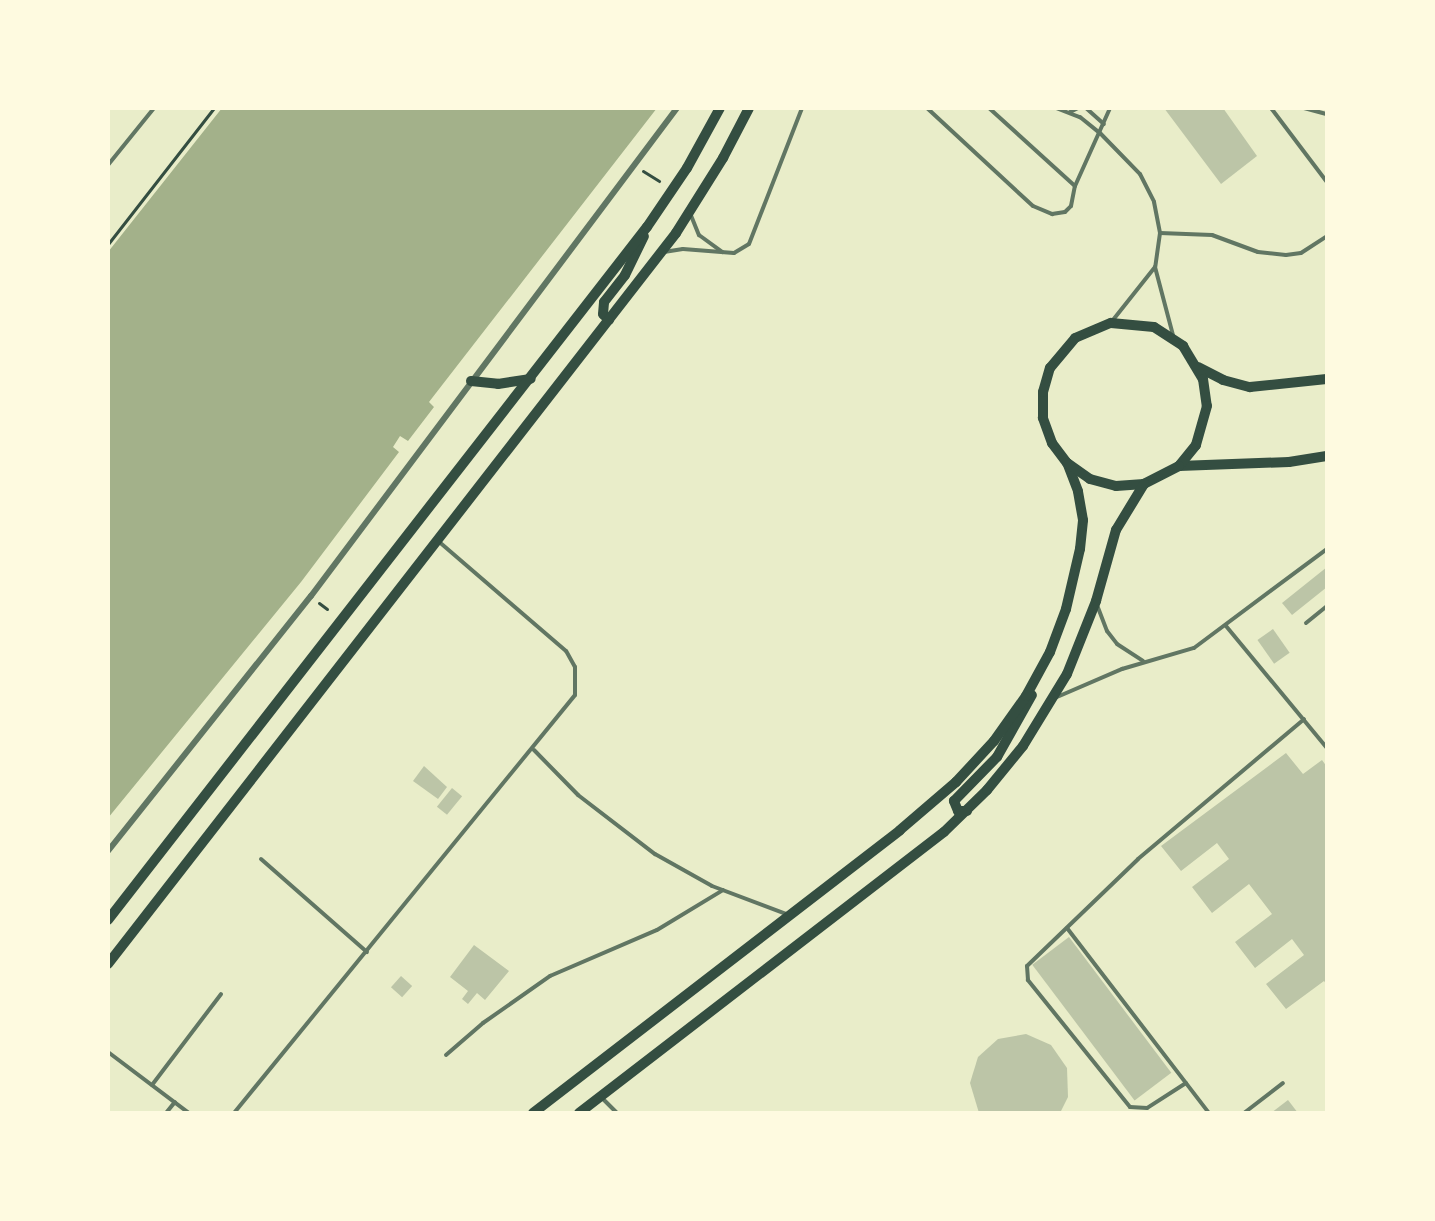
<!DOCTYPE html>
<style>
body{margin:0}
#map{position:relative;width:1435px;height:1221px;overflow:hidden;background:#e9edc9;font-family:"Varela Round",sans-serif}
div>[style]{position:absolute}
.water>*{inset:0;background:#a3b18a}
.building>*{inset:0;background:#bcc5a7;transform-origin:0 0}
.path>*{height:3px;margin:-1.5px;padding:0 1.5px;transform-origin:1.5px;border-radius:1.5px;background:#344e41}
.service>*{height:4px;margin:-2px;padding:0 2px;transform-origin:2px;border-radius:2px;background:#617663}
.minor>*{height:6px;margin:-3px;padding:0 3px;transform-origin:3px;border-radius:3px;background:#617663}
.secondary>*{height:10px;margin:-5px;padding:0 5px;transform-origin:5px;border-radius:5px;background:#344e41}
span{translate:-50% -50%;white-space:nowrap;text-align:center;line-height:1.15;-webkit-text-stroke:5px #fefae0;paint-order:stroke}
.frame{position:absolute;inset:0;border:110px solid #fefae0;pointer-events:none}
</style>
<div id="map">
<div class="water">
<i style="clip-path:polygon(222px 108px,657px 108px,429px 402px,434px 407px,408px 441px,400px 436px,393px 447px,399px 452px,301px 582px,108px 818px,108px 252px)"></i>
</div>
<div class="building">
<i style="clip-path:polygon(1164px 108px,1223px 108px,1257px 156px,1221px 184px)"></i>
<i style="clip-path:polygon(1327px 567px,1327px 587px,1292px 615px,1282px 603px)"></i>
<i style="left:1273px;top:629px;width:29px;height:19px;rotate:55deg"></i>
<i style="clip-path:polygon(1286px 753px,1303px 774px,1322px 760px,1327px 767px,1327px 985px,1324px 981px,1286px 1009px,1266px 984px,1304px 955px,1292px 939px,1255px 968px,1235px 942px,1272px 914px,1249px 884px,1212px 913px,1192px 887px,1229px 859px,1217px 843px,1181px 871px,1161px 846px)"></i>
<i style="clip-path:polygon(424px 766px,447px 787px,438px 799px,413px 781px)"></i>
<i style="left:452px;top:788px;width:13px;height:24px;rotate:39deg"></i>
<i style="left:1069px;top:937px;width:170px;height:46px;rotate:53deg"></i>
<i style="clip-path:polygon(474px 945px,509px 971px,485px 1000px,477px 993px,468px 1004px,462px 999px,468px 991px,450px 977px)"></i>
<i style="left:401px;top:976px;width:15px;height:15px;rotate:42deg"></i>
<i style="clip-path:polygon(1026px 1034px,1051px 1045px,1067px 1068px,1068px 1097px,1061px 1111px,979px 1113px,970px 1083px,978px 1057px,998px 1039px)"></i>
<i style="clip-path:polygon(1288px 1100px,1298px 1113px,1271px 1113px)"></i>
</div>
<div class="path">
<i style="left:643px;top:171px;width:19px;rotate:32deg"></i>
<i style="left:108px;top:244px;width:172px;rotate:-52.1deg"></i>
<i style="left:319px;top:603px;width:10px;rotate:37deg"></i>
</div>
<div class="service">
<i style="left:927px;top:108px;width:144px;rotate:42.8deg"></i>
<i style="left:1033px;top:206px;width:21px;rotate:23deg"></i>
<i style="left:1052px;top:214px;width:13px;rotate:-9deg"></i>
<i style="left:1065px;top:212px;width:8px;rotate:-45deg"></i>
<i style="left:1071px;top:206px;width:20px;rotate:-79deg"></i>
<i style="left:1075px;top:186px;width:85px;rotate:-65.8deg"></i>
<i style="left:989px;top:108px;width:116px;rotate:42.2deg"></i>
<i style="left:1056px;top:108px;width:26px;rotate:21deg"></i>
<i style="left:1080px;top:117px;width:26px;rotate:39deg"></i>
<i style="left:1100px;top:133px;width:57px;rotate:45.7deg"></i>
<i style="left:1140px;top:174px;width:31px;rotate:63deg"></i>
<i style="left:1154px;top:202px;width:32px;rotate:79deg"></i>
<i style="left:1160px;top:233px;width:34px;rotate:98deg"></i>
<i style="left:1155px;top:267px;width:68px;rotate:128.4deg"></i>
<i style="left:1086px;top:108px;width:24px;rotate:42deg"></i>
<i style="left:1271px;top:108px;width:93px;rotate:52.9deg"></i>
<i style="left:1304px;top:108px;width:24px;rotate:15deg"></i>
<i style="left:1070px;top:112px;width:9px;rotate:-27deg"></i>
<i style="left:108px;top:165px;width:73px;rotate:-51.1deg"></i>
<i style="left:690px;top:213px;width:24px;rotate:68deg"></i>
<i style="left:699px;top:235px;width:29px;rotate:36deg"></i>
<i style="left:1160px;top:233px;width:52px;rotate:2.2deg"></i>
<i style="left:1212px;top:235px;width:49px;rotate:20.3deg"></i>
<i style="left:1258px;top:252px;width:28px;rotate:6deg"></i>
<i style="left:1286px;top:255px;width:15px;rotate:-8deg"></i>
<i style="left:1301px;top:253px;width:31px;rotate:-33deg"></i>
<i style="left:664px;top:252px;width:19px;rotate:-9deg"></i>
<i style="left:683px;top:249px;width:51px;rotate:4.5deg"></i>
<i style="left:734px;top:253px;width:17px;rotate:-31deg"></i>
<i style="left:749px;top:244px;width:146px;rotate:-68.7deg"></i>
<i style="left:1155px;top:267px;width:70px;rotate:75.2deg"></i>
<i style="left:1097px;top:605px;width:28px;rotate:69deg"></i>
<i style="left:1107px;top:631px;width:16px;rotate:52deg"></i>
<i style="left:1117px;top:644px;width:31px;rotate:33deg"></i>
<i style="left:1306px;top:623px;width:27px;rotate:-39deg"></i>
<i style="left:1226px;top:626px;width:158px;rotate:50.4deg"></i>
<i style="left:1057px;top:697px;width:71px;rotate:-23.3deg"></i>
<i style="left:1122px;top:669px;width:75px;rotate:-16.3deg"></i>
<i style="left:1194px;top:648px;width:166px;rotate:-36.7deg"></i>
<i style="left:534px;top:750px;width:63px;rotate:45.6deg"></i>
<i style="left:578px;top:795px;width:97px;rotate:37.5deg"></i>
<i style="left:655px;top:854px;width:65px;rotate:29.3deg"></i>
<i style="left:712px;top:886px;width:79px;rotate:20.7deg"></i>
<i style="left:261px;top:859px;width:141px;rotate:41.3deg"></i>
<i style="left:1067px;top:928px;width:233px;rotate:52.5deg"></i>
<i style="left:108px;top:1052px;width:101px;rotate:37deg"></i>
<i style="left:446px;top:1055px;width:49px;rotate:-40.9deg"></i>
<i style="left:483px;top:1023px;width:82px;rotate:-35deg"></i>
<i style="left:550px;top:976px;width:116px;rotate:-23.3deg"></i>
<i style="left:657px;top:930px;width:77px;rotate:-31.2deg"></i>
<i style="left:1186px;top:1083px;width:46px;rotate:147.3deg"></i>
<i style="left:1147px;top:1108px;width:17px;rotate:-177deg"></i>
<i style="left:1130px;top:1107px;width:163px;rotate:-128.8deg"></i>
<i style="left:1028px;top:980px;width:14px;rotate:-94deg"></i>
<i style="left:1027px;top:966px;width:154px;rotate:-43.9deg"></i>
<i style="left:1138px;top:859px;width:217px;rotate:-40.1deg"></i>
<i style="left:152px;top:1085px;width:114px;rotate:-52.8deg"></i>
<i style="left:601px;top:1097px;width:23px;rotate:45deg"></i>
<i style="left:166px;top:1113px;width:14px;rotate:-51deg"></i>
<i style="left:234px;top:1113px;width:539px;rotate:-50.79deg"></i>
<i style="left:575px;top:695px;width:28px;rotate:-90deg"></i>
<i style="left:575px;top:667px;width:18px;rotate:-119deg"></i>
<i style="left:566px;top:651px;width:169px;rotate:-139.3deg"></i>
<i style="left:1244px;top:1113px;width:49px;rotate:-37.6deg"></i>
</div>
<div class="minor">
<i style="left:108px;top:851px;width:326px;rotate:-51.5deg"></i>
<i style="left:311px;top:596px;width:610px;rotate:-53.13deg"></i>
</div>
<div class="secondary">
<i style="left:609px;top:320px;width:8px;rotate:-135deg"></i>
<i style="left:603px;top:314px;width:12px;rotate:-85deg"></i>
<i style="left:604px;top:302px;width:34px;rotate:-52deg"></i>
<i style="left:625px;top:275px;width:43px;rotate:-64deg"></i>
<i style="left:1198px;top:367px;width:28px;rotate:27deg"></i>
<i style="left:1223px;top:380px;width:28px;rotate:15deg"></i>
<i style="left:1250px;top:387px;width:77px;rotate:-5.9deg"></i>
<i style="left:471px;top:381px;width:27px;rotate:6deg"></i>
<i style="left:498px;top:384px;width:33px;rotate:-9deg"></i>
<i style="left:1179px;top:466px;width:110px;rotate:-2.1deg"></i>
<i style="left:1289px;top:462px;width:38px;rotate:-9deg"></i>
<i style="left:967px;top:811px;width:9px;rotate:180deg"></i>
<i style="left:958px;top:811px;width:11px;rotate:-112deg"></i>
<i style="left:954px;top:801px;width:62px;rotate:-45.7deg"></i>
<i style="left:997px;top:757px;width:71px;rotate:-60.6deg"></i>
<i style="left:108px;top:920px;width:878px;rotate:-52.13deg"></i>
<i style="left:647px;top:227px;width:71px;rotate:-55.9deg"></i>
<i style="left:687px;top:168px;width:68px;rotate:-61.2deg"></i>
<i style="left:108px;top:964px;width:926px;rotate:-52.15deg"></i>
<i style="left:676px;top:233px;width:89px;rotate:-57.9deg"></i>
<i style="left:723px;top:158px;width:56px;rotate:-62.5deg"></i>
<i style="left:533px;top:1113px;width:463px;rotate:-37.6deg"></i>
<i style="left:900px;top:830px;width:74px;rotate:-40.6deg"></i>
<i style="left:956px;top:782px;width:56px;rotate:-47.2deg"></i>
<i style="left:994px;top:741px;width:55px;rotate:-54.6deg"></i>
<i style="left:1026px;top:696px;width:50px;rotate:-61.4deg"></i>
<i style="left:1050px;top:652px;width:46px;rotate:-69.6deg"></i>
<i style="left:1066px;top:609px;width:62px;rotate:-76.9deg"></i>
<i style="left:1080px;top:549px;width:29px;rotate:-84deg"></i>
<i style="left:1083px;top:520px;width:29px;rotate:-100deg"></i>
<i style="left:1078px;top:491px;width:30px;rotate:-111deg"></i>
<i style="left:1067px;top:463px;width:25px;rotate:-127deg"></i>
<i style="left:1052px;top:443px;width:27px;rotate:-110deg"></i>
<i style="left:1043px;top:418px;width:26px;rotate:-90deg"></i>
<i style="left:1043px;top:392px;width:25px;rotate:-74deg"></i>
<i style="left:1050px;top:368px;width:39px;rotate:-50deg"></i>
<i style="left:1075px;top:338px;width:39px;rotate:-23deg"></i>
<i style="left:1111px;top:323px;width:43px;rotate:5.3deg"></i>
<i style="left:1154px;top:327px;width:35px;rotate:33deg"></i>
<i style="left:1183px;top:346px;width:39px;rotate:59deg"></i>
<i style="left:1203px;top:379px;width:27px;rotate:82deg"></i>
<i style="left:1207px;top:406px;width:41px;rotate:105.8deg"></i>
<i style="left:1196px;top:445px;width:27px;rotate:129deg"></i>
<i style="left:1179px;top:466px;width:39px;rotate:153deg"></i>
<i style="left:1144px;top:484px;width:28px;rotate:176deg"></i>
<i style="left:1116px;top:486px;width:27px;rotate:-165deg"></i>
<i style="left:1090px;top:479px;width:28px;rotate:-145deg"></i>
<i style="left:579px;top:1113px;width:461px;rotate:-37.6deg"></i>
<i style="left:944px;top:832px;width:60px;rotate:-44.3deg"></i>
<i style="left:987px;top:790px;width:57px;rotate:-50.7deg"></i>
<i style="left:1023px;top:746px;width:84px;rotate:-58.6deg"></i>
<i style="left:1067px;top:674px;width:79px;rotate:-68.3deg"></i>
<i style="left:1096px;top:601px;width:74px;rotate:-74.3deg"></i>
<i style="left:1116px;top:530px;width:54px;rotate:-58.7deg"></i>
</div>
<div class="frame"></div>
</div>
